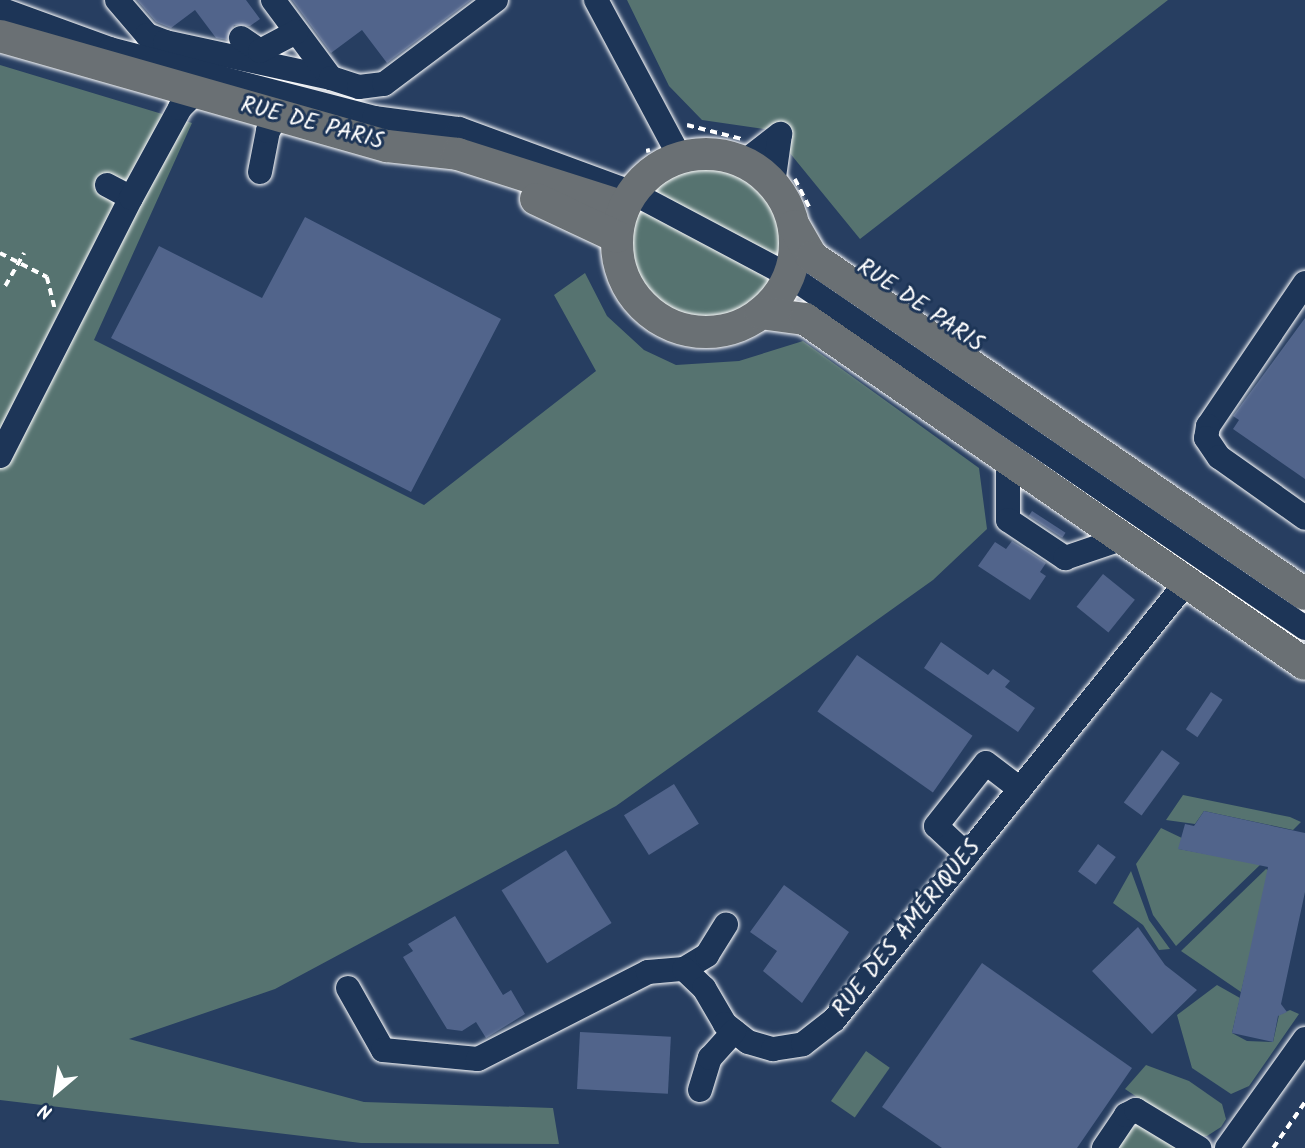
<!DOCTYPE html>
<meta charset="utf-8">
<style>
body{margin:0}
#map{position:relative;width:1305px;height:1148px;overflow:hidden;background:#273e61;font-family:Kalam,sans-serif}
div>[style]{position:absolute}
.green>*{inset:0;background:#567370;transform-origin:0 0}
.building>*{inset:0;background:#51648b;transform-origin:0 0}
.path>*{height:3.5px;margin-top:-1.75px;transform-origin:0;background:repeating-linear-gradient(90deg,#fff 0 7px,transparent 0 12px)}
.roads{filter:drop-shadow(0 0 2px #fff) drop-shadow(0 0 2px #fff)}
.minor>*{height:24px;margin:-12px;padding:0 12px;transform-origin:12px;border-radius:12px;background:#1d3557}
.major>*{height:32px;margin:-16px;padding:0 16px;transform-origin:16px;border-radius:16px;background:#6a7074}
.major>.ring{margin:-16px;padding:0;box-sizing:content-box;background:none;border:32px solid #6a7074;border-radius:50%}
span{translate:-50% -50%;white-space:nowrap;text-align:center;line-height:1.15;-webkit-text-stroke:6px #1d3557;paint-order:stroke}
.street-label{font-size:23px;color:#fff}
.north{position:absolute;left:21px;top:1057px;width:70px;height:70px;-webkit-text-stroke:5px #1d3557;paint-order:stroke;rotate:209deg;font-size:19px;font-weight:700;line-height:28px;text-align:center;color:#fff}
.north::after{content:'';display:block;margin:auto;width:24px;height:32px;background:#fff;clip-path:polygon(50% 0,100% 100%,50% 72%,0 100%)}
</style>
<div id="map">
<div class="green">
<i style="clip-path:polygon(627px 0,1168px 0,860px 239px,771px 130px,702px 120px,669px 86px)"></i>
<i style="clip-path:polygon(0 65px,192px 123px,94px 340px,424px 505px,596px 371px,554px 295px,585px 273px,607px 316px,644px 350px,676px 365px,739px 361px,803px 341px,979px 468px,987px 529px,933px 580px,616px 806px,275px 989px,129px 1039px,364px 1102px,553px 1108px,559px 1144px,361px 1143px,0 1100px)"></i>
<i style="clip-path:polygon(697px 167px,726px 168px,763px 191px,783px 228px,781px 261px,649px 191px,669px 176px)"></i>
<i style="clip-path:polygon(638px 207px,775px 279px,773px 283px,755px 304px,730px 318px,702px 321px,663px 308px,643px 288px,631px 262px,629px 234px)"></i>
<i style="clip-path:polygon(1183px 795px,1290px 817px,1301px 822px,1293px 830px,1204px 811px,1195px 824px,1166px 820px)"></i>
<i style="clip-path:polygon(1161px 828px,1184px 839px,1179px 849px,1261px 864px,1176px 946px,1153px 915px,1136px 864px)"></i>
<i style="clip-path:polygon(1266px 869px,1270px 871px,1241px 992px,1181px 951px)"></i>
<i style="clip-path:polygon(1131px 871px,1149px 920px,1170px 949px,1159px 950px,1143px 925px,1113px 903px)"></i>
<i style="clip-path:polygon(1217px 985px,1240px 998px,1232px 1033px,1247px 1041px,1273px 1042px,1279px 1015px,1290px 1010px,1299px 1014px,1249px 1086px,1231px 1094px,1192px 1068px,1177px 1015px)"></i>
<i style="left:866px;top:1051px;width:29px;height:61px;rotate:35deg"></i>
<i style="clip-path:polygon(1146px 1065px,1189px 1081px,1222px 1104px,1226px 1119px,1221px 1127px,1207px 1136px,1195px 1136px,1125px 1089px)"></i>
<i style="clip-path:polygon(1137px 1124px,1182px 1148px,1111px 1148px)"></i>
</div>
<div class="building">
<i style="clip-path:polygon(137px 0,246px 0,260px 19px,250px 26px,234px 25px,227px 40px,216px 38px,195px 10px,171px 28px,156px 22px)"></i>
<i style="clip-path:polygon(292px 0,471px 0,387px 63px,362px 30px,331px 53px)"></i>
<i style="clip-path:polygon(305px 217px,501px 319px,411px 492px,111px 338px,159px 246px,262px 298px)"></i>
<i style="clip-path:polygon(1305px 318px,1305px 479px,1233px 429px,1239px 420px,1233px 416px)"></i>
<i style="left:1032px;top:511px;width:40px;height:6px;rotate:33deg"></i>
<i style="clip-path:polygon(1012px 541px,1046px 563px,1040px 572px,1046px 576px,1030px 600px,978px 566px,995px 542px,1006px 549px)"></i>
<i style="left:1103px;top:574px;width:41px;height:42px;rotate:39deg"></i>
<i style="clip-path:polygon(941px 642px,988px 675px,993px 669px,1010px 681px,1005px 687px,1035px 708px,1018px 732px,924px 668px)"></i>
<i style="left:857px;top:655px;width:141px;height:69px;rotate:35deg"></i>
<i style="left:1211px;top:692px;width:14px;height:45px;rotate:34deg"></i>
<i style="left:1162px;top:750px;width:22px;height:65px;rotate:36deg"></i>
<i style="left:674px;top:784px;width:47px;height:59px;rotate:58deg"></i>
<i style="clip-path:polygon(1204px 811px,1305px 833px,1305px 892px,1281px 1004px,1287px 1012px,1278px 1016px,1273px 1042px,1232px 1033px,1268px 867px,1178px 849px,1185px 824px,1194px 826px)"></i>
<i style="left:1098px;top:844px;width:22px;height:34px;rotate:36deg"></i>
<i style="left:566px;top:850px;width:86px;height:76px;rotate:58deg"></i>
<i style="clip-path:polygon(784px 885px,849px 932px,802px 1003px,763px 971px,777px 951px,750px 932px)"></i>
<i style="clip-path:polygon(455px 916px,503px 995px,511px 990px,525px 1014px,486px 1038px,476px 1022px,462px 1031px,447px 1029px,403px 957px,413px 951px,408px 944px)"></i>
<i style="clip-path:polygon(1138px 927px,1165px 965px,1197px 990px,1152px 1034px,1092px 971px)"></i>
<i style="clip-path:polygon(982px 963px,1132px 1068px,1077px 1148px,942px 1148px,882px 1107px)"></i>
<i style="left:580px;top:1032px;width:91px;height:57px;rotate:3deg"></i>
</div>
<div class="path">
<i style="left:687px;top:125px;width:57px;rotate:14.3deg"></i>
<i style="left:646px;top:151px;width:4px;rotate:-14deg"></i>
<i style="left:795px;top:179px;width:34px;rotate:63deg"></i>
<i style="left:0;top:253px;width:53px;rotate:27.1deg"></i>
<i style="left:47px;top:277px;width:32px;rotate:76deg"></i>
<i style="left:5px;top:286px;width:38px;rotate:-60deg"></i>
<i style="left:1273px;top:1148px;width:56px;rotate:-55.2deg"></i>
</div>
<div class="roads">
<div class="minor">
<i style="left:117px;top:0;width:46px;rotate:49.4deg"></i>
<i style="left:147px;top:35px;width:19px;rotate:21deg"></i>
<i style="left:165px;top:42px;width:170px;rotate:12.2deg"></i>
<i style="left:273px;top:0;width:97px;rotate:53.4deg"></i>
<i style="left:331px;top:78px;width:29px;rotate:18deg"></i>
<i style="left:359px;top:87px;width:25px;rotate:-7deg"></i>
<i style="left:384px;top:84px;width:140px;rotate:-36.9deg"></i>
<i style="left:596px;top:0;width:178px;rotate:61.9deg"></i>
<i style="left:0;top:9px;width:117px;rotate:20deg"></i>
<i style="left:110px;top:49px;width:273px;rotate:14.6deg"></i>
<i style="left:374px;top:118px;width:86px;rotate:7.4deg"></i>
<i style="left:459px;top:129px;width:185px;rotate:20.2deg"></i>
<i style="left:633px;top:193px;width:178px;rotate:27.9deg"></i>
<i style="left:790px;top:276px;width:624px;rotate:34.35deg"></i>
<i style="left:241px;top:38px;width:23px;rotate:34deg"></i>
<i style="left:260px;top:51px;width:41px;rotate:-27.8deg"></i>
<i style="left:744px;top:162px;width:46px;rotate:-37.9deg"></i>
<i style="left:260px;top:172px;width:42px;rotate:-79deg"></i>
<i style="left:268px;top:131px;width:19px;rotate:-58deg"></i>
<i style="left:773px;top:184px;width:50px;rotate:-82deg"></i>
<i style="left:107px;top:185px;width:27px;rotate:28deg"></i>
<i style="left:1305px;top:283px;width:173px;rotate:124.1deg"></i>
<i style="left:1208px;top:426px;width:12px;rotate:99deg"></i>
<i style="left:1206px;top:438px;width:23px;rotate:56deg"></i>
<i style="left:1219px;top:457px;width:105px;rotate:35.3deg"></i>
<i style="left:0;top:456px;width:289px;rotate:-63.1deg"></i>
<i style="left:131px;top:198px;width:102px;rotate:-61.4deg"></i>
<i style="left:180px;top:108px;width:23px;rotate:-45deg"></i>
<i style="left:1008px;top:459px;width:61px;rotate:90deg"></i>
<i style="left:1008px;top:520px;width:69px;rotate:33.7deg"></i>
<i style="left:1065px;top:558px;width:62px;rotate:-18.7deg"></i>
<i style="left:967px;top:855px;width:42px;rotate:-136.9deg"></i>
<i style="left:936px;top:826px;width:80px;rotate:-51.6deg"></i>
<i style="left:986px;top:763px;width:43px;rotate:37.4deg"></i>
<i style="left:684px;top:969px;width:27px;rotate:-31deg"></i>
<i style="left:707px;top:955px;width:36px;rotate:-58deg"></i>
<i style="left:348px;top:988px;width:71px;rotate:60.6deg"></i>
<i style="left:383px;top:1050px;width:95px;rotate:5.4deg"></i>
<i style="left:478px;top:1059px;width:191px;rotate:-27.1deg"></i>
<i style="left:648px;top:972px;width:36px;rotate:-5deg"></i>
<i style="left:684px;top:969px;width:28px;rotate:44deg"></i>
<i style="left:704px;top:988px;width:42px;rotate:59.7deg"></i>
<i style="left:725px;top:1024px;width:29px;rotate:38deg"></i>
<i style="left:748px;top:1042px;width:26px;rotate:16deg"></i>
<i style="left:773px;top:1049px;width:30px;rotate:-9deg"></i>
<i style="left:803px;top:1044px;width:39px;rotate:-38deg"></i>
<i style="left:834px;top:1020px;width:560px;rotate:-51.16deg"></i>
<i style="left:700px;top:1090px;width:34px;rotate:-73deg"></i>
<i style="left:710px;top:1058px;width:36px;rotate:-48deg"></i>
<i style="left:1104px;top:1148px;width:40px;rotate:-56deg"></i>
<i style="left:1126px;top:1115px;width:11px;rotate:-27deg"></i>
<i style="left:1136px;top:1110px;width:74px;rotate:31.1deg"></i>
<i style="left:1227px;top:1148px;width:134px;rotate:-54.4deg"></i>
</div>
<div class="major">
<i style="left:0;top:36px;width:402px;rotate:15.9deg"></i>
<i style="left:387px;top:146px;width:71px;rotate:6.4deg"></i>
<i style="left:458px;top:154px;width:174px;rotate:17.7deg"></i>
<i class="ring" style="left:617px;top:154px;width:146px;height:146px"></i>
<i style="left:536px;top:199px;width:89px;rotate:25.1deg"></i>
<i style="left:794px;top:226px;width:36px;rotate:60deg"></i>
<i style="left:812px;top:257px;width:597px;rotate:34.36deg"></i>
<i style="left:761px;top:313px;width:44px;rotate:7.8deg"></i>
<i style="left:805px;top:319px;width:607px;rotate:34.61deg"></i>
</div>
</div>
<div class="street-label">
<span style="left:312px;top:124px;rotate:15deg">RUE DE PARIS</span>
<span style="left:920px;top:306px;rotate:34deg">RUE DE PARIS</span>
<span style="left:907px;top:929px;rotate:-51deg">RUE DES AMÉRIQUES</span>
</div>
<div class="north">N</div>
</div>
